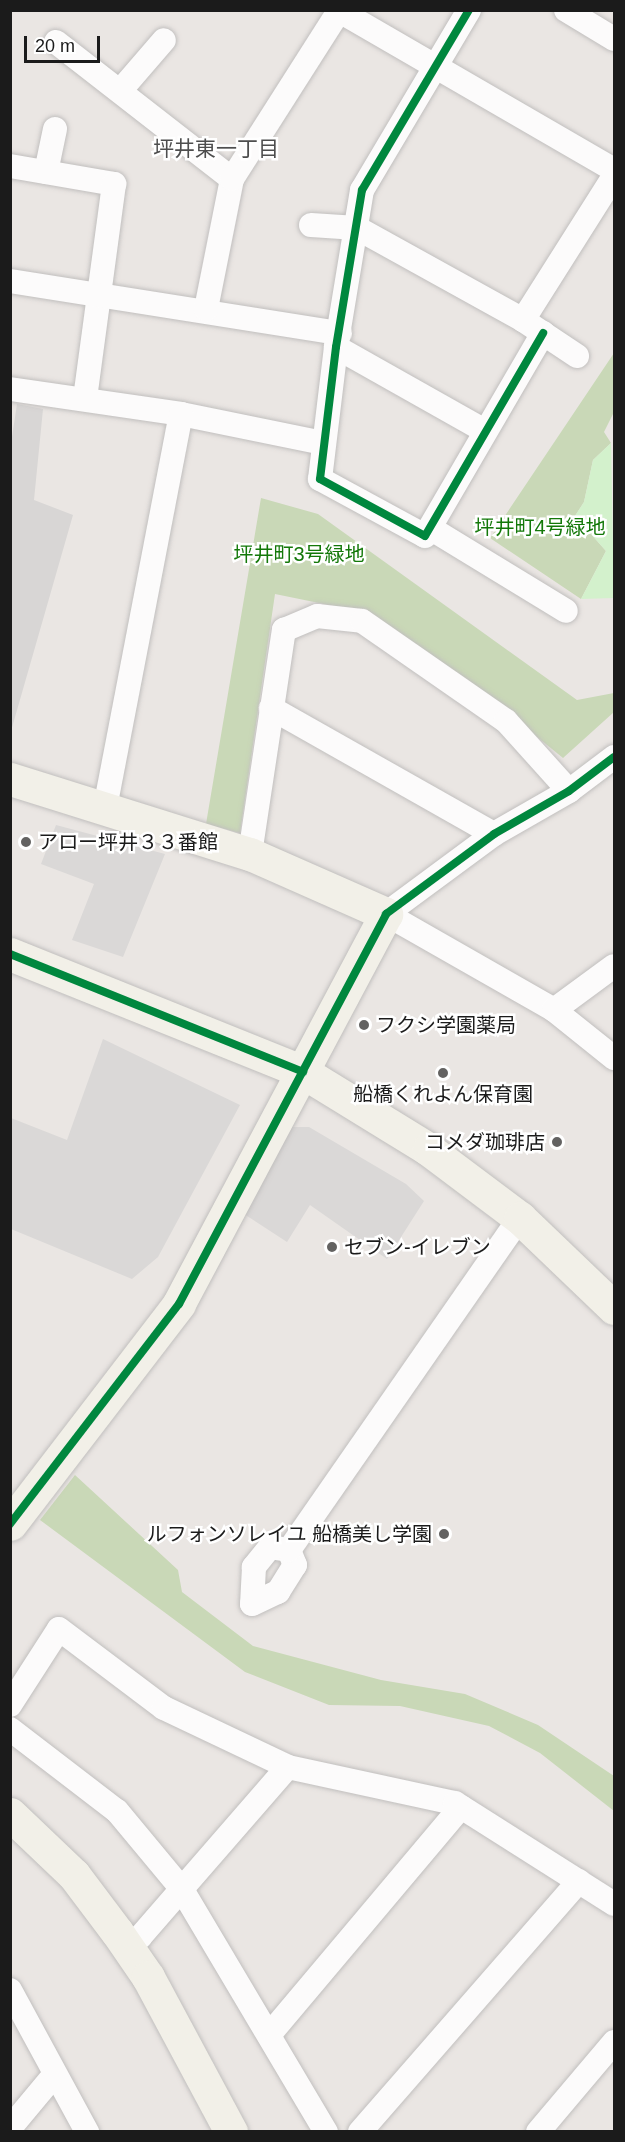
<!DOCTYPE html>
<meta charset="utf-8">
<style>
body{margin:0}
#map{position:relative;width:625px;height:2142px;overflow:hidden;background:#eae6e3;font-family:Arial,"Noto Sans JP",sans-serif}
div>[style]{position:absolute}
.religious>*{inset:0;background:#d8d6d5}
.forest>*{inset:0;background:#c9d8b7}
.park>*{inset:0;background:#d3f1cc}
.parking>*{inset:0;background:#dad8d7}
.roads{filter:drop-shadow(0 0 2px #c1bfbe) drop-shadow(0 0 2px #c1bfbe)}
.street>*{height:24px;margin:-12px;padding:0 12px;transform-origin:12px;border-radius:12px;background:#fcfbfb}
.secondary>*{height:33px;margin:-16.5px;padding:0 16.5px;transform-origin:16.5px;border-radius:16.5px;background:#f2f0e8}
.cycleway>*{height:8px;margin:-4px;padding:0 4px;transform-origin:4px;border-radius:4px;background:#00873e}
.dots>*{width:16px;height:16px;translate:-50% -50%;box-sizing:border-box;border:3px solid #fff;border-radius:50%}
span{translate:-50% -50%;white-space:nowrap;text-align:center;line-height:1.15;-webkit-text-stroke:5px #fff;paint-order:stroke}
.park-label{font-size:20px;color:#137809}
.poi-label{font-size:20px;color:#1b1b1b}
.left{translate:0 -50%;text-align:left}
.right{translate:-100% -50%;text-align:right}
.neighbourhood-label{font-size:21px;color:#4e4e4e}
.frame{position:absolute;inset:0;border:12px solid #1b1b1b;pointer-events:none}
.scale{position:absolute;left:24px;top:36px;width:76px;height:27px;box-sizing:border-box;border:3px solid #1b1b1b;border-top:0;padding-left:8px;font-size:18px;line-height:21px;white-space:nowrap;color:#1b1b1b;-webkit-text-stroke:4px #fff;paint-order:stroke}
</style>
<div id="map">
<div class="religious">
<i style="clip-path:polygon(17px 404px,43px 409px,34px 500px,73px 515px,11px 731px,10px 450px)"></i>
</div>
<div class="forest">
<i style="clip-path:polygon(614px 353px,614px 412px,604px 432px,611px 443px,593px 460px,584px 502px,575px 516px,606px 551px,581px 599px,490px 538px)"></i>
<i style="clip-path:polygon(261px 498px,318px 514px,577px 700px,614px 693px,614px 712px,563px 758px,499px 706px,368px 613px,275px 594px,240px 833px,206px 824px)"></i>
<i style="clip-path:polygon(75px 1475px,178px 1570px,182px 1592px,253px 1646px,381px 1680px,465px 1694px,538px 1725px,614px 1776px,614px 1811px,540px 1753px,489px 1726px,400px 1706px,329px 1705px,245px 1672px,40px 1520px)"></i>
</div>
<div class="park">
<i style="clip-path:polygon(611px 443px,614px 598px,581px 599px,606px 551px,575px 516px,584px 502px,593px 460px)"></i>
</div>
<div class="parking">
<i style="clip-path:polygon(56px 825px,165px 854px,123px 957px,72px 940px,94px 884px,41px 864px)"></i>
<i style="clip-path:polygon(103px 1039px,240px 1105px,158px 1257px,132px 1279px,11px 1229px,11px 1118px,67px 1140px)"></i>
<i style="clip-path:polygon(287px 1127px,309px 1127px,406px 1184px,424px 1201px,387px 1259px,310px 1205px,287px 1242px,241px 1212px)"></i>
</div>
<div class="roads">
<div class="street">
<i style="left:338px;top:10px;width:319px;rotate:30.1deg"></i>
<i style="left:469px;top:10px;width:209px;rotate:120.7deg"></i>
<i style="left:362px;top:190px;width:159px;rotate:99.4deg"></i>
<i style="left:336px;top:347px;width:133px;rotate:96.9deg"></i>
<i style="left:320px;top:479px;width:119px;rotate:28.5deg"></i>
<i style="left:425px;top:536px;width:235px;rotate:-59.8deg"></i>
<i style="left:566px;top:10px;width:56px;rotate:31.1deg"></i>
<i style="left:56px;top:42px;width:223px;rotate:37.9deg"></i>
<i style="left:120px;top:91px;width:67px;rotate:-49.2deg"></i>
<i style="left:10px;top:166px;width:106px;rotate:9.8deg"></i>
<i style="left:114px;top:184px;width:217px;rotate:97.7deg"></i>
<i style="left:46px;top:172px;width:44px;rotate:-78.2deg"></i>
<i style="left:311px;top:225px;width:46px;rotate:3.7deg"></i>
<i style="left:357px;top:228px;width:190px;rotate:29deg"></i>
<i style="left:523px;top:320px;width:65px;rotate:33.7deg"></i>
<i style="left:10px;top:281px;width:334px;rotate:9deg"></i>
<i style="left:206px;top:309px;width:133px;rotate:-78.7deg"></i>
<i style="left:232px;top:179px;width:199px;rotate:-57.5deg"></i>
<i style="left:523px;top:320px;width:170px;rotate:-57.7deg"></i>
<i style="left:336px;top:347px;width:171px;rotate:29.4deg"></i>
<i style="left:10px;top:389px;width:173px;rotate:8.3deg"></i>
<i style="left:181px;top:414px;width:145px;rotate:11.5deg"></i>
<i style="left:430px;top:528px;width:159px;rotate:31.4deg"></i>
<i style="left:271px;top:708px;width:256px;rotate:29.5deg"></i>
<i style="left:614px;top:757px;width:56px;rotate:142.9deg"></i>
<i style="left:569px;top:791px;width:86px;rotate:150.2deg"></i>
<i style="left:494px;top:834px;width:134px;rotate:143.5deg"></i>
<i style="left:386px;top:914px;width:193px;rotate:29.7deg"></i>
<i style="left:554px;top:1010px;width:77px;rotate:38.7deg"></i>
<i style="left:105px;top:808px;width:401px;rotate:-79.1deg"></i>
<i style="left:250px;top:854px;width:227px;rotate:-81.4deg"></i>
<i style="left:284px;top:630px;width:36px;rotate:-23deg"></i>
<i style="left:317px;top:616px;width:45px;rotate:6.3deg"></i>
<i style="left:362px;top:621px;width:175px;rotate:34.8deg"></i>
<i style="left:506px;top:721px;width:94px;rotate:48deg"></i>
<i style="left:554px;top:1010px;width:74px;rotate:-36.3deg"></i>
<i style="left:289px;top:1550px;width:19px;rotate:-171deg"></i>
<i style="left:270px;top:1547px;width:26px;rotate:129deg"></i>
<i style="left:254px;top:1567px;width:37px;rotate:93deg"></i>
<i style="left:252px;top:1604px;width:29px;rotate:-25deg"></i>
<i style="left:278px;top:1592px;width:32px;rotate:-58deg"></i>
<i style="left:295px;top:1565px;width:16px;rotate:-112deg"></i>
<i style="left:289px;top:1550px;width:404px;rotate:-55.2deg"></i>
<i style="left:10px;top:1705px;width:90px;rotate:-57.2deg"></i>
<i style="left:59px;top:1629px;width:131px;rotate:37deg"></i>
<i style="left:164px;top:1708px;width:137px;rotate:25.4deg"></i>
<i style="left:288px;top:1767px;width:171px;rotate:12.2deg"></i>
<i style="left:455px;top:1803px;width:188px;rotate:32.4deg"></i>
<i style="left:10px;top:1729px;width:135px;rotate:37.5deg"></i>
<i style="left:117px;top:1811px;width:100px;rotate:50.3deg"></i>
<i style="left:181px;top:1888px;width:284px;rotate:59.3deg"></i>
<i style="left:126px;top:1946px;width:17px;rotate:-33deg"></i>
<i style="left:140px;top:1937px;width:225px;rotate:-49deg"></i>
<i style="left:10px;top:1990px;width:162px;rotate:61.5deg"></i>
<i style="left:269px;top:2035px;width:298px;rotate:-49.9deg"></i>
<i style="left:10px;top:2128px;width:70px;rotate:-50.2deg"></i>
<i style="left:360px;top:2132px;width:333px;rotate:-48.9deg"></i>
<i style="left:538px;top:2132px;width:118px;rotate:-49.8deg"></i>
</div>
<div class="secondary">
<i style="left:10px;top:779px;width:251px;rotate:17.4deg"></i>
<i style="left:250px;top:854px;width:149px;rotate:23.8deg"></i>
<i style="left:386px;top:914px;width:442px;rotate:118deg"></i>
<i style="left:179px;top:1304px;width:277px;rotate:127.5deg"></i>
<i style="left:10px;top:954px;width:316px;rotate:21.9deg"></i>
<i style="left:303px;top:1072px;width:147px;rotate:31.6deg"></i>
<i style="left:428px;top:1149px;width:115px;rotate:36.9deg"></i>
<i style="left:520px;top:1218px;width:130px;rotate:43.8deg"></i>
<i style="left:10px;top:1814px;width:88px;rotate:43.6deg"></i>
<i style="left:74px;top:1875px;width:71px;rotate:53deg"></i>
<i style="left:117px;top:1932px;width:55px;rotate:55.4deg"></i>
<i style="left:148px;top:1977px;width:176px;rotate:61.8deg"></i>
</div>
</div>
<div class="cycleway">
<i style="left:469px;top:10px;width:209px;rotate:120.7deg"></i>
<i style="left:362px;top:190px;width:159px;rotate:99.4deg"></i>
<i style="left:336px;top:347px;width:133px;rotate:96.9deg"></i>
<i style="left:320px;top:479px;width:119px;rotate:28.5deg"></i>
<i style="left:425px;top:536px;width:235px;rotate:-59.8deg"></i>
<i style="left:10px;top:954px;width:316px;rotate:21.9deg"></i>
<i style="left:10px;top:1524px;width:277px;rotate:-52.5deg"></i>
<i style="left:179px;top:1304px;width:442px;rotate:-62deg"></i>
<i style="left:386px;top:914px;width:134px;rotate:-36.5deg"></i>
<i style="left:494px;top:834px;width:86px;rotate:-29.8deg"></i>
<i style="left:569px;top:791px;width:56px;rotate:-37.1deg"></i>
</div>
<div class="dots">
<i style="left:26px;top:842px;background:#636261"></i>
<i style="left:364px;top:1025px;background:#636261"></i>
<i style="left:443px;top:1073px;background:#636261"></i>
<i style="left:557px;top:1142px;background:#636261"></i>
<i style="left:332px;top:1247px;background:#636261"></i>
<i style="left:444px;top:1534px;background:#636261"></i>
</div>
<div class="park-label">
<span style="left:540px;top:527px">坪井町4号緑地</span>
<span style="left:299px;top:554px">坪井町3号緑地</span>
</div>
<div class="poi-label">
<span class="left" style="left:38px;top:842px">アロー坪井３３番館</span>
<span class="left" style="left:376px;top:1025px">フクシ学園薬局</span>
<span style="left:443px;top:1094px">船橋くれよん保育園</span>
<span class="right" style="left:545px;top:1142px">コメダ珈琲店</span>
<span class="left" style="left:344px;top:1247px">セブン-イレブン</span>
<span class="right" style="left:432px;top:1534px">ルフォンソレイユ 船橋美し学園</span>
</div>
<div class="neighbourhood-label">
<span style="left:216px;top:149px">坪井東一丁目</span>
</div>
<div class="frame"></div>
<div class="scale">20 m</div>
</div>
